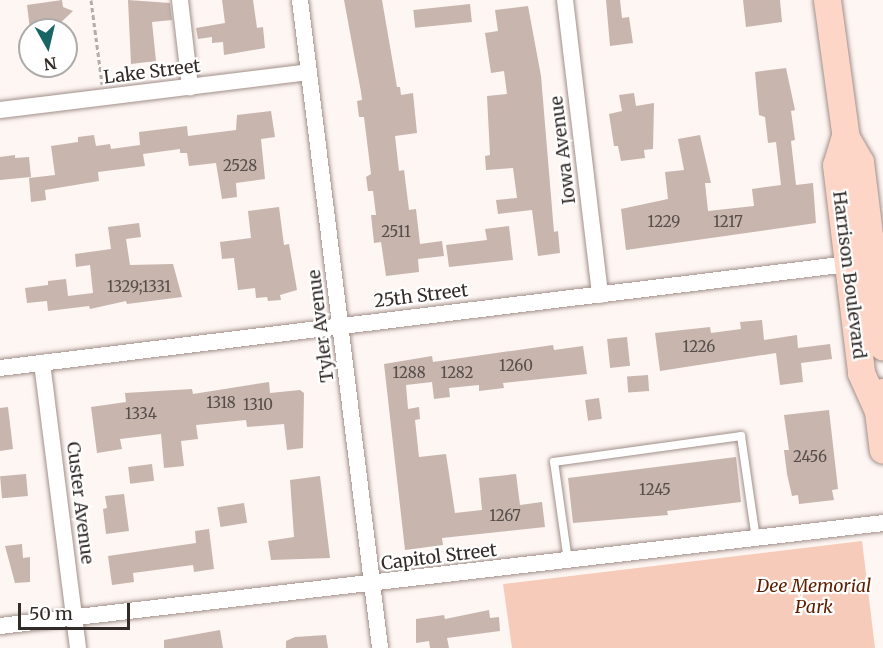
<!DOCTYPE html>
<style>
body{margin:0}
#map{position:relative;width:883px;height:648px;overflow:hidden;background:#fef6f3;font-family:Merriweather,serif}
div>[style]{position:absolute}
.green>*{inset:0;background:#f6cbb9}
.building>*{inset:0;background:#c7b5ae;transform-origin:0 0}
.path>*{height:3px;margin-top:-1.5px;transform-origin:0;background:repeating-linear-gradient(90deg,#b4aca9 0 4.5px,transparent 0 7.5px)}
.roads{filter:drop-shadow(0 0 2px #a18f89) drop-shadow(0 0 2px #a18f89)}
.lane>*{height:8px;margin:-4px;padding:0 4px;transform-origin:4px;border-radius:4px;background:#fff}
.street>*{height:16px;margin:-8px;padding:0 8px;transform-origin:8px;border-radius:8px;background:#fff}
.primary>*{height:27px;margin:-13.5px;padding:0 13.5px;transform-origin:13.5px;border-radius:13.5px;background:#fdd6c7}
span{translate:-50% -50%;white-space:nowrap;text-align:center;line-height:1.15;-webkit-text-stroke:4.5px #fff;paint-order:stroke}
.number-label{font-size:15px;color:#574e4a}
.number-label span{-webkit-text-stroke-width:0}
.street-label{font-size:18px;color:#322b28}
.park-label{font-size:18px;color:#5d1f00;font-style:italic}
.north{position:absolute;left:18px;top:18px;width:60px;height:60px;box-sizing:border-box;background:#fff;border:2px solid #adaaa9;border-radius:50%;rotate:172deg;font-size:16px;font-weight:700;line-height:24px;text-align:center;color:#322b28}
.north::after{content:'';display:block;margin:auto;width:21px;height:27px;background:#176564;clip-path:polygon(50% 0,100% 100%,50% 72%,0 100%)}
.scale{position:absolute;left:18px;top:603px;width:112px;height:27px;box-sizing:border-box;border:3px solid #322b28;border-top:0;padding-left:8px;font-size:18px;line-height:21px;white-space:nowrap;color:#322b28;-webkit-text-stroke:4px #fff;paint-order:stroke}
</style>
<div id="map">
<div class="green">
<i style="clip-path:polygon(862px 541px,875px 648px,512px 648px,503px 584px)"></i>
</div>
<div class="building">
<i style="clip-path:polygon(62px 0,63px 7px,73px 11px,57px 26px,30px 29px,27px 5px)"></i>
<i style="clip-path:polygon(128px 0,170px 3px,172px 20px,152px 22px,156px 61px,131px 64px)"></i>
<i style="clip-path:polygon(222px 0,253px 0,257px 28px,263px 27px,265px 48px,224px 55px,223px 42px,212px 43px,212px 37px,198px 39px,196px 28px,225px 23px)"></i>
<i style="clip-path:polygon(344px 0,382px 0,397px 87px,400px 87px,401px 95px,413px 93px,417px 133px,395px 136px,399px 171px,404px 170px,409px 210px,416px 209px,420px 244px,442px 241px,444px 256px,418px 259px,419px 272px,386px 276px,381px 242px,374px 243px,371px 215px,376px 215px,373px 191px,368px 191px,366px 177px,371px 174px,364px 117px,359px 117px,357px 101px,362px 100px,361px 92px)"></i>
<i style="clip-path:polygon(606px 0,620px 0,622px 18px,629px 17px,633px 43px,610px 46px)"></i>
<i style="clip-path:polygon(743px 0,780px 0,782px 22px,746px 27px)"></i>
<i style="left:470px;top:4px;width:18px;height:57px;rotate:84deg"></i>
<i style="clip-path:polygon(528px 6px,541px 76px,554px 232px,558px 231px,560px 253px,538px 256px,532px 210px,498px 214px,496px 200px,517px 198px,513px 168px,486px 170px,485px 156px,490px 155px,487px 96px,507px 94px,504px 71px,491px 73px,485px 33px,498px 31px,495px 10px)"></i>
<i style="clip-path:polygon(786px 68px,795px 110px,791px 111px,795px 140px,791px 141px,796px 185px,813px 183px,816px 223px,626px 250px,621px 209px,668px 199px,665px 172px,684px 170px,678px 139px,700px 135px,711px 183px,705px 183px,708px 211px,754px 206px,752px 189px,781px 185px,776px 142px,768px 143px,765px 117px,759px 115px,755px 72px)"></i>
<i style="clip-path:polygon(634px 93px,636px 106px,654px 103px,653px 149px,644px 150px,645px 158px,621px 161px,618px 146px,614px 146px,609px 114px,622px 111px,619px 95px)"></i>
<i style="clip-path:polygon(271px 111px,275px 137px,261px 139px,265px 179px,236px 183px,237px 197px,222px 199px,216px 163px,189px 166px,187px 153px,180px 153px,180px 149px,143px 154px,145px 166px,98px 172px,99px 181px,45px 190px,46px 200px,31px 202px,29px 178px,55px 175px,51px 146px,78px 142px,78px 137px,94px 135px,96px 146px,110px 144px,111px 149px,140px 145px,139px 132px,187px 126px,188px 136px,236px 130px,237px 115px)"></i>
<i style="clip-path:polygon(15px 155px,15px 158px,29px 157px,31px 177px,0 180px,0 157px)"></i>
<i style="clip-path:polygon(279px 207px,284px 245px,289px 244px,297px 290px,280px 295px,281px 300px,268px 301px,267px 297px,256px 298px,255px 288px,238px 290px,234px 258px,222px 259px,220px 242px,251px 238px,248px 211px)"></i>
<i style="clip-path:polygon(139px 223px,141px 237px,126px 239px,130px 265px,173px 264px,182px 297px,127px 304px,126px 301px,90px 309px,89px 306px,48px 311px,47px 301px,27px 303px,25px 288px,48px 285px,48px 281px,66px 279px,68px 296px,93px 293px,90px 265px,76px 267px,75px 254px,111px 249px,108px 227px)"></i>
<i style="clip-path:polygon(509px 226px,513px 260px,449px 267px,446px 245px,487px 240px,485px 229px)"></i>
<i style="clip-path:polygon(762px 320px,764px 340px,797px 335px,798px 348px,830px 344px,832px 359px,801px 363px,803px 382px,780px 385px,776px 353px,660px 371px,655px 333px,710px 327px,711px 333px,741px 329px,740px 322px)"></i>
<i style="left:627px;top:337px;width:29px;height:20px;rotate:84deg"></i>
<i style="clip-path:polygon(553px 345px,554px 350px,583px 346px,587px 374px,503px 383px,504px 388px,479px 391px,479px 385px,449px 388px,450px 397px,434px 399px,432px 382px,406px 385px,408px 409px,419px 407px,420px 419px,415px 420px,419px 457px,446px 454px,455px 513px,482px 510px,479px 478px,516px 474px,520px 505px,542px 502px,545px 527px,442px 538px,443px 545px,405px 550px,384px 364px,432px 356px,433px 362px)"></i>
<i style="left:648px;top:375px;width:16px;height:21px;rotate:86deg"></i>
<i style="clip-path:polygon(269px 382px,270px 393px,300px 390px,304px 393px,303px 448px,287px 450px,284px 424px,247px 427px,246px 420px,196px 425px,198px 439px,181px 441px,184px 466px,164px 468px,161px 434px,120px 439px,122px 449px,97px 453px,91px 407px,126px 402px,125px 393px,192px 389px,193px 394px)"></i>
<i style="left:599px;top:398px;width:21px;height:14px;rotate:82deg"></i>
<i style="clip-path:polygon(8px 407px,13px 449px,0 451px,0 408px)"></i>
<i style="clip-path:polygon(829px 410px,838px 489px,832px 490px,834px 500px,799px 504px,798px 495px,792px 496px,787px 474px,784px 450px,789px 450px,784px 415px)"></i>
<i style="clip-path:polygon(736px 457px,741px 502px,667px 511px,668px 515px,573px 523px,568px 478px)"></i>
<i style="left:152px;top:464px;width:17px;height:24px;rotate:83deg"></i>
<i style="left:26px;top:474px;width:22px;height:26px;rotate:85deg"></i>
<i style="clip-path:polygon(320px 476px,330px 558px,271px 560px,268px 541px,294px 537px,290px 480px)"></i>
<i style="clip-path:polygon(124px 494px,129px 531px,106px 534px,103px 509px,107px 508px,105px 496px)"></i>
<i style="left:244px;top:503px;width:20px;height:27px;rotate:81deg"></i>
<i style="clip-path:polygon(209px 529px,214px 569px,194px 572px,193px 565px,133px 573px,134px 582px,112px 585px,108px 556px,196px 543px,195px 531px)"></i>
<i style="clip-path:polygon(22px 544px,23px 558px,30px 557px,30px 582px,15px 583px,5px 546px)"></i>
<i style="clip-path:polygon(489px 610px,490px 618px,499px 617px,500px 631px,447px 638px,449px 648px,430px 648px,429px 641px,416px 643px,416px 619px,444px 615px,445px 619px)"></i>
<i style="clip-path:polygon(220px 630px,223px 648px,164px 648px,164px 640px)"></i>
<i style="clip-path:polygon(326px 635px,328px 648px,286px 648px,286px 641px,295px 637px)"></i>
</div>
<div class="path">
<i style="left:91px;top:0;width:85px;rotate:82.5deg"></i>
</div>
<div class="roads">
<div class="lane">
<i style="left:568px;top:561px;width:100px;rotate:-98deg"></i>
<i style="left:554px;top:462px;width:189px;rotate:-7.9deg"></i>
<i style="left:741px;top:436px;width:104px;rotate:81.7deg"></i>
</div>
<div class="street">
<i style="left:180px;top:0;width:88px;rotate:83.4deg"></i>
<i style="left:300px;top:0;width:653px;rotate:82.96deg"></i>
<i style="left:565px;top:0;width:297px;rotate:83.2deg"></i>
<i style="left:0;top:110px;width:311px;rotate:-7deg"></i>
<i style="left:42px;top:363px;width:287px;rotate:82.8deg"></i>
<i style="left:0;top:368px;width:854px;rotate:-6.99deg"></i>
<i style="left:0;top:626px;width:889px;rotate:-6.65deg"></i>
</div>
<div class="primary">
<i style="left:827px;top:0;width:154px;rotate:82.2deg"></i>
<i style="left:845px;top:136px;width:30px;rotate:107deg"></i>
<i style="left:836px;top:165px;width:209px;rotate:83.1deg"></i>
<i style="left:861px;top:373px;width:42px;rotate:65.9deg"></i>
<i style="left:845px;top:136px;width:30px;rotate:60deg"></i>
<i style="left:860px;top:162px;width:186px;rotate:82.9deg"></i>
<i style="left:856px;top:218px;width:29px;rotate:82deg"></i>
<i style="left:860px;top:247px;width:19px;rotate:47deg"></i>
<i style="left:882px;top:392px;width:19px;rotate:102deg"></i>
<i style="left:878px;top:411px;width:39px;rotate:83deg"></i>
</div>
</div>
<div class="number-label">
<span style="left:240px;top:166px">2528</span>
<span style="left:664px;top:222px">1229</span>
<span style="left:728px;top:222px">1217</span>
<span style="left:396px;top:232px">2511</span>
<span style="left:139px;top:287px">1329;1331</span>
<span style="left:699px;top:347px">1226</span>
<span style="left:516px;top:366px">1260</span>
<span style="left:409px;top:373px">1288</span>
<span style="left:457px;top:373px">1282</span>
<span style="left:221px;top:403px">1318</span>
<span style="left:258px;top:405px">1310</span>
<span style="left:141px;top:414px">1334</span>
<span style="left:810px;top:457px">2456</span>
<span style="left:655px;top:490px">1245</span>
<span style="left:505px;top:516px">1267</span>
</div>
<div class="street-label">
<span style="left:152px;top:72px;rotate:-7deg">Lake Street</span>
<span style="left:563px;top:150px;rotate:-97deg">Iowa Avenue</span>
<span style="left:849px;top:275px;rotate:83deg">Harrison Boulevard</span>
<span style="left:421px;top:296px;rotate:-7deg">25th Street</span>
<span style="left:321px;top:326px;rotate:-97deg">Tyler Avenue</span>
<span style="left:80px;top:503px;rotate:83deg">Custer Avenue</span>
<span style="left:439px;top:557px;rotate:-7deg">Capitol Street</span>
</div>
<div class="park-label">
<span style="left:814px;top:597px">Dee Memorial<br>Park</span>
</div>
<div class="north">N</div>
<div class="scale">50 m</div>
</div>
